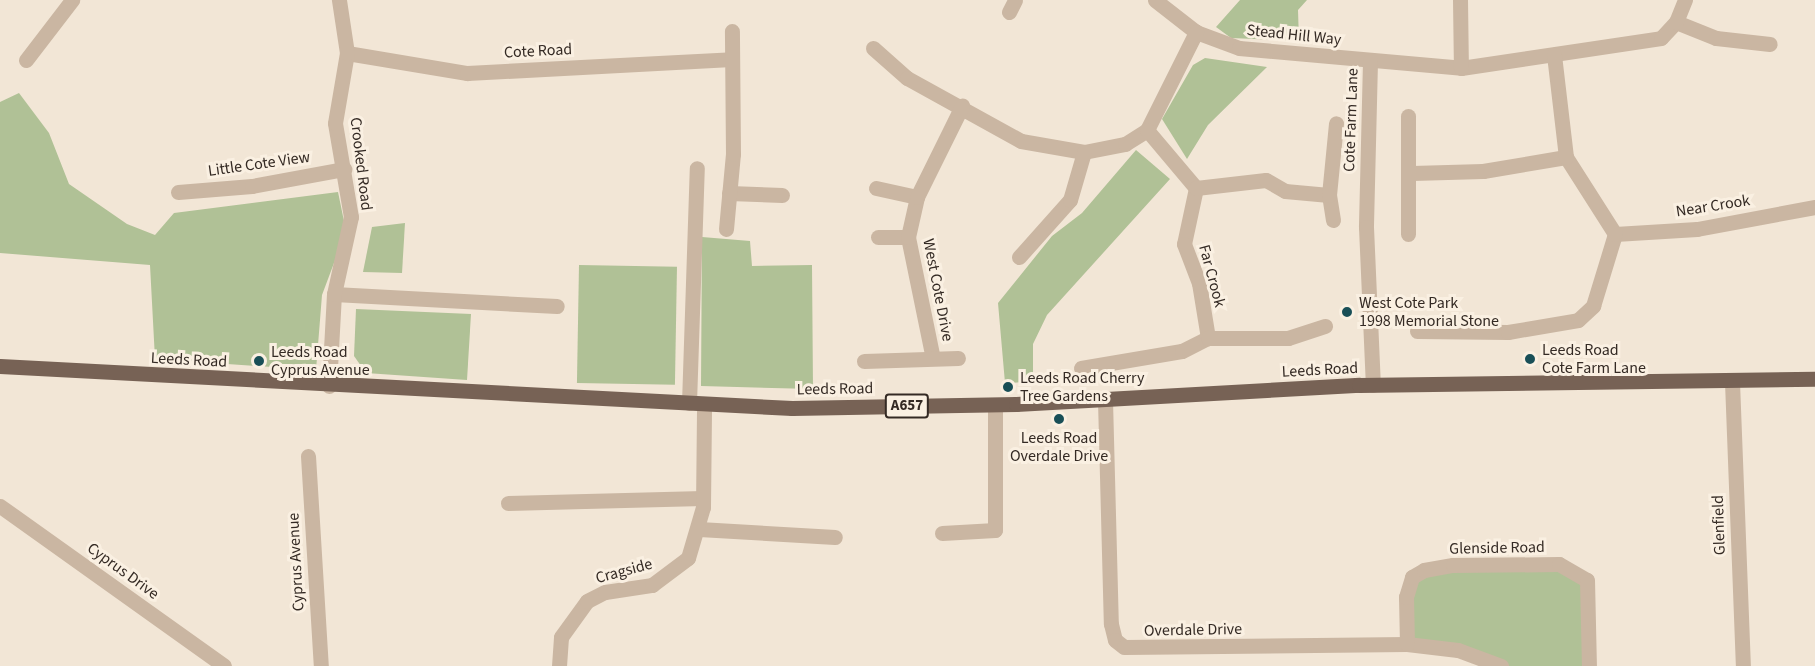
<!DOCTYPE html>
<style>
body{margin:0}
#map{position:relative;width:1815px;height:666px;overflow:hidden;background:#f2e6d6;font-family:"Source Sans 3",sans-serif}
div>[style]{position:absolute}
.green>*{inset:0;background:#b0c196;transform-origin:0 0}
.minor>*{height:15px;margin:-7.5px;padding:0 7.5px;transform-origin:7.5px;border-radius:7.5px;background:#cab6a2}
.major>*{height:15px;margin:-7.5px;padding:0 7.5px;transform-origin:7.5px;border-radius:7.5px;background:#776255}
.dots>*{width:16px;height:16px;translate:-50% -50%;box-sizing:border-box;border:3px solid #faf0e2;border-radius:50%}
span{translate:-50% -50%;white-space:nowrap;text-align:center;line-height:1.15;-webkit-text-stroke:6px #faf0e2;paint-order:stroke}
.shield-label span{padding:2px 4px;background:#faf0e2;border:2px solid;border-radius:4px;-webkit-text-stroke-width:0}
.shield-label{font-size:15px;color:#342a24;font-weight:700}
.street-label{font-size:16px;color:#342a24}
.poi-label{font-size:16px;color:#342a24}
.left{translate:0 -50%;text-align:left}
</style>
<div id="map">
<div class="green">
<i style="clip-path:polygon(1240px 0,1307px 0,1298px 10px,1299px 41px,1231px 38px,1216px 27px)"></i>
<i style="clip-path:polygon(1205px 58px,1267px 67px,1208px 125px,1187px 159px,1162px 119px,1193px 65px)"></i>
<i style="clip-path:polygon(19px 93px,49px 133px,69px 184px,127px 224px,155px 235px,174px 213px,338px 192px,346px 231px,322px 295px,316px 370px,155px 359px,150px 265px,0 253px,0 102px)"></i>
<i style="clip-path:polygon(1136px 150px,1170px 179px,1047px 315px,1033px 344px,1033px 382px,1005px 383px,998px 303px,1052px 236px,1082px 213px)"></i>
<i style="clip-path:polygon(405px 223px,402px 273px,363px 272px,372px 227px)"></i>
<i style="clip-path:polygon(702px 237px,750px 241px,752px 266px,812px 265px,813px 389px,701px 386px)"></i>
<i style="left:579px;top:265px;width:98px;height:118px;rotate:1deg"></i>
<i style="clip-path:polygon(356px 309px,471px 314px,467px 380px,366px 373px,354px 356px)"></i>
<i style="clip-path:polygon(1559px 564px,1587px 580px,1589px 666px,1501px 666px,1407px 644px,1412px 577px,1424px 570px)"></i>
</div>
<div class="minor">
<i style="left:1155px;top:0;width:52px;rotate:38deg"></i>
<i style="left:1196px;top:32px;width:46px;rotate:20.4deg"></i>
<i style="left:1239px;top:48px;width:223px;rotate:5.1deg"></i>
<i style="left:1461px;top:68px;width:202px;rotate:-8.5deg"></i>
<i style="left:1661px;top:38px;width:22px;rotate:-47deg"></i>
<i style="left:1676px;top:22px;width:43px;rotate:21.8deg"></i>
<i style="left:1716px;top:38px;width:54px;rotate:6.3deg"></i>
<i style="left:1460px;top:0;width:68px;rotate:89.2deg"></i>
<i style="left:1009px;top:12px;width:13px;rotate:-63deg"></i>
<i style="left:1676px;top:22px;width:24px;rotate:-68deg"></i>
<i style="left:873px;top:48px;width:45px;rotate:41.4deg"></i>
<i style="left:907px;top:78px;width:130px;rotate:28.9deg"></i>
<i style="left:1021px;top:141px;width:64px;rotate:9.9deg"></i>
<i style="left:1084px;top:152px;width:42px;rotate:-11deg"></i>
<i style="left:1125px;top:144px;width:26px;rotate:-32deg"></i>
<i style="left:1147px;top:130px;width:110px;rotate:-63.4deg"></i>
<i style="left:347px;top:53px;width:122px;rotate:9.5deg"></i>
<i style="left:467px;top:73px;width:265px;rotate:-3deg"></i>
<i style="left:26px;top:60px;width:76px;rotate:-52.5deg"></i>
<i style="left:1370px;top:61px;width:166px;rotate:91.4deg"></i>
<i style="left:1366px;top:227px;width:158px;rotate:87.5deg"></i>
<i style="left:1147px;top:130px;width:76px;rotate:49.8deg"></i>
<i style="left:1196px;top:188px;width:57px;rotate:102.1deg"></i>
<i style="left:1184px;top:244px;width:42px;rotate:69deg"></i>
<i style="left:1199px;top:283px;width:56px;rotate:80.7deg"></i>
<i style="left:1412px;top:173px;width:71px;rotate:-1.6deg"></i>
<i style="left:1483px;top:171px;width:84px;rotate:-9.6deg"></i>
<i style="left:876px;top:188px;width:42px;rotate:12.4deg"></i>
<i style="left:1196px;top:188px;width:70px;rotate:-6.5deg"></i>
<i style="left:1266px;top:180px;width:22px;rotate:30deg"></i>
<i style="left:1285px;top:191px;width:44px;rotate:5.2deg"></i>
<i style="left:178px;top:192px;width:74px;rotate:-4.6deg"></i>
<i style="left:252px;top:186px;width:94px;rotate:-10.5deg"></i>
<i style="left:729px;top:193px;width:53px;rotate:2.2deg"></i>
<i style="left:1333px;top:220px;width:25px;rotate:-99deg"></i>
<i style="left:1329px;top:195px;width:72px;rotate:-84.4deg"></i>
<i style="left:726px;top:229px;width:75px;rotate:-84.7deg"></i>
<i style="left:733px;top:154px;width:123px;rotate:-90.5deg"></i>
<i style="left:1408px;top:234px;width:118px;rotate:-90deg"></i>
<i style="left:1615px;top:234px;width:82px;rotate:-3.5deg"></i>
<i style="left:1697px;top:229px;width:120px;rotate:-10.6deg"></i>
<i style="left:878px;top:237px;width:30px"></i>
<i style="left:1019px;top:257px;width:76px;rotate:-48.2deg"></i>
<i style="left:1070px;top:200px;width:50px;rotate:-73.7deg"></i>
<i style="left:334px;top:294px;width:223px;rotate:3.1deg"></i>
<i style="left:1417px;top:331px;width:91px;rotate:0.6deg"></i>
<i style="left:1508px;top:332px;width:71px;rotate:-9.7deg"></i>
<i style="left:1578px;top:320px;width:21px;rotate:-43deg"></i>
<i style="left:1593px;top:306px;width:75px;rotate:-73deg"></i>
<i style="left:1615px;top:234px;width:91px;rotate:-122.5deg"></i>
<i style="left:1566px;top:157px;width:103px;rotate:-96.7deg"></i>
<i style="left:932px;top:354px;width:119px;rotate:-101.6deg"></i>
<i style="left:908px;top:237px;width:41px;rotate:-77.3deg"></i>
<i style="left:917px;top:197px;width:102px;rotate:-63.7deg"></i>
<i style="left:864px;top:361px;width:94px;rotate:-1.8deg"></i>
<i style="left:1081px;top:368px;width:102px;rotate:-9.6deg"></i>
<i style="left:1182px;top:351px;width:29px;rotate:-27deg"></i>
<i style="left:1208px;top:338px;width:80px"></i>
<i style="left:1288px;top:338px;width:39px;rotate:-18deg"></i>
<i style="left:1732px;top:382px;width:284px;rotate:87.8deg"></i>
<i style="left:329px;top:386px;width:92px;rotate:-86.9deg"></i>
<i style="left:334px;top:294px;width:79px;rotate:-77.6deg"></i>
<i style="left:351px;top:217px;width:95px;rotate:-99.7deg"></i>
<i style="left:335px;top:123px;width:71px;rotate:-80.3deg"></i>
<i style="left:347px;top:53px;width:54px;rotate:-98.6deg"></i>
<i style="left:1105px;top:400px;width:224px;rotate:88.5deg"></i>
<i style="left:1111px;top:624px;width:16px;rotate:76deg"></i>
<i style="left:1115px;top:640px;width:11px;rotate:38deg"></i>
<i style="left:1124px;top:647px;width:283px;rotate:-0.6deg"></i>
<i style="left:1407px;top:644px;width:51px;rotate:6.7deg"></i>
<i style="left:1458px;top:650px;width:46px;rotate:20.4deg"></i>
<i style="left:689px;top:403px;width:235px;rotate:-88.1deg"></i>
<i style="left:308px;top:456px;width:210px;rotate:86.5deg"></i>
<i style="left:508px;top:503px;width:195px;rotate:-1.5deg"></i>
<i style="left:0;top:506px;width:275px;rotate:35.5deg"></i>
<i style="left:699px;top:529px;width:136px;rotate:3.4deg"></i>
<i style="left:942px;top:533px;width:53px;rotate:-3.2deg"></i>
<i style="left:995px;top:530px;width:125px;rotate:-90deg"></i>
<i style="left:1407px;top:644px;width:47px;rotate:-91.2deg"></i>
<i style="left:1406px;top:597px;width:21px;rotate:-73deg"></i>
<i style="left:1412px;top:577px;width:14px;rotate:-30deg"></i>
<i style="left:1424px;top:570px;width:29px;rotate:-10deg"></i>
<i style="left:1453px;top:565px;width:106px;rotate:-0.5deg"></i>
<i style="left:1559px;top:564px;width:32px;rotate:30deg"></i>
<i style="left:1587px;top:580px;width:86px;rotate:88.7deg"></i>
<i style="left:559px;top:666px;width:29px;rotate:-86deg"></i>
<i style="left:561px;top:637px;width:44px;rotate:-54.2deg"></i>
<i style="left:587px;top:601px;width:20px;rotate:-27deg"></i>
<i style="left:605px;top:592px;width:48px;rotate:-8.5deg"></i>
<i style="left:652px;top:585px;width:45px;rotate:-36.9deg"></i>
<i style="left:688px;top:558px;width:53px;rotate:-73.6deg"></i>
<i style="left:703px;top:507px;width:103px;rotate:-89.4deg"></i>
</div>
<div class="major">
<i style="left:0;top:366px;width:793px;rotate:3.04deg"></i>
<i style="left:792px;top:408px;width:224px;rotate:-1deg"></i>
<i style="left:1016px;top:404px;width:344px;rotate:-3.2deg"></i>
<i style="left:1359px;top:385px;width:456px;rotate:-0.8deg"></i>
</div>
<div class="dots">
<i style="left:1347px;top:312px;background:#194f57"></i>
<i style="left:1530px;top:359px;background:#194f57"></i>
<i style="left:259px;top:361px;background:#194f57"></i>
<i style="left:1008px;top:387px;background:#194f57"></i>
<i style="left:1059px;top:419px;background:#194f57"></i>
</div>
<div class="shield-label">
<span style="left:907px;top:406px">A657</span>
</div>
<div class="street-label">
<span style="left:1294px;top:35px;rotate:6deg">Stead Hill Way</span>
<span style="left:538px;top:51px;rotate:-3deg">Cote Road</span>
<span style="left:1351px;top:120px;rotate:-88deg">Cote Farm Lane</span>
<span style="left:259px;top:164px;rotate:-8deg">Little Cote View</span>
<span style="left:361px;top:164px;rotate:83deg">Crooked Road</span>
<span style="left:1713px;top:206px;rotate:-9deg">Near Crook</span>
<span style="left:1212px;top:276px;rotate:75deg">Far Crook</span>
<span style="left:938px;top:290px;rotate:79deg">West Cote Drive</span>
<span style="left:189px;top:360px;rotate:3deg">Leeds Road</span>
<span style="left:1320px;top:370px;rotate:-3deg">Leeds Road</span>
<span style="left:835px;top:389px;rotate:-1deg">Leeds Road</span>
<span style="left:1719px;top:525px;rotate:-92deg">Glenfield</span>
<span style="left:1497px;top:548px;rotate:-1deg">Glenside Road</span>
<span style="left:296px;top:562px;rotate:-93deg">Cyprus Avenue</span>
<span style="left:123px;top:571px;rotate:36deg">Cyprus Drive</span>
<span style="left:624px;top:571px;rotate:-15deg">Cragside</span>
<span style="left:1193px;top:630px;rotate:-1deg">Overdale Drive</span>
</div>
<div class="poi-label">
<span class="left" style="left:1359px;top:312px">West Cote Park<br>1998 Memorial Stone</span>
<span class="left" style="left:1542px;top:359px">Leeds Road<br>Cote Farm Lane</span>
<span class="left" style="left:271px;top:361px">Leeds Road<br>Cyprus Avenue</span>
<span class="left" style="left:1020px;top:387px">Leeds Road Cherry<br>Tree Gardens</span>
<span style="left:1059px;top:447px">Leeds Road<br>Overdale Drive</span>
</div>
</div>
